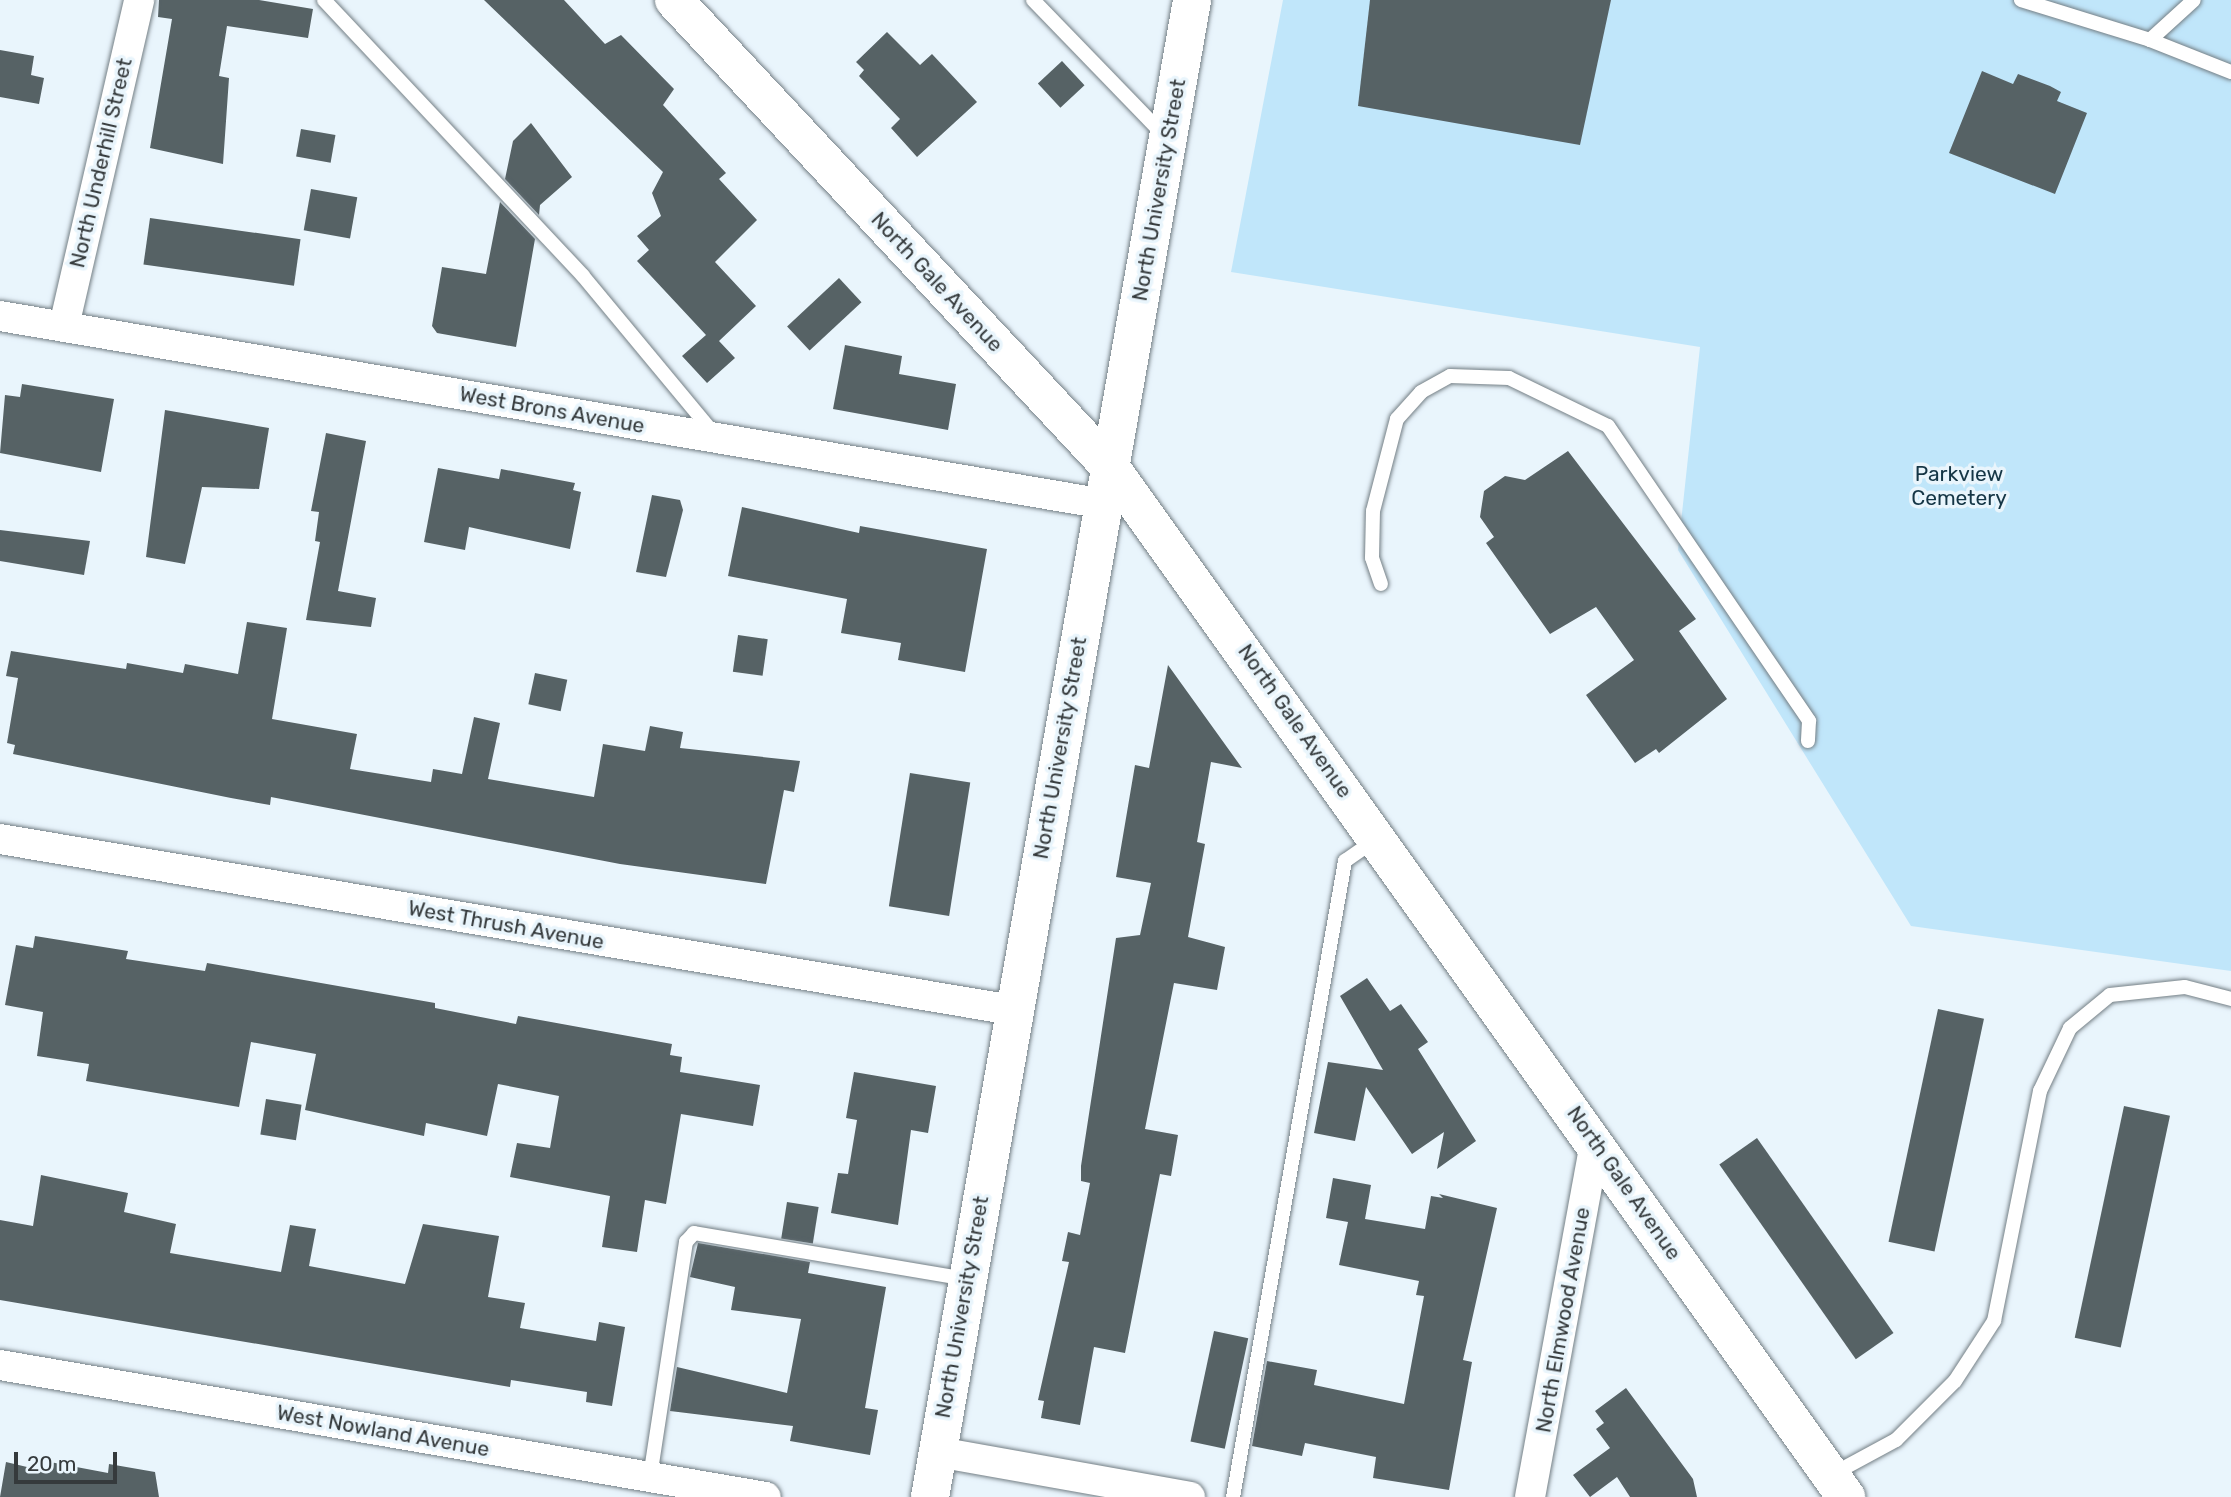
<!DOCTYPE html>
<style>
body{margin:0}
#map{position:relative;width:2231px;height:1497px;overflow:hidden;background:#e9f5fc;font-family:Rubik,sans-serif}
div>[style]{position:absolute}
.green>*{inset:0;background:#c0e6fa}
.building>*{inset:0;background:#566265;transform-origin:0 0}
.roads{filter:drop-shadow(0 0 2px #747f85) drop-shadow(0 0 2px #747f85)}
.lane>*{height:14px;margin:-7px;padding:0 7px;transform-origin:7px;border-radius:7px;background:#fff}
.street>*{height:30px;margin:-15px;padding:0 15px;transform-origin:15px;border-radius:15px;background:#fff}
.secondary>*{height:38px;margin:-19px;padding:0 19px;transform-origin:19px;border-radius:19px;background:#fff}
span{translate:-50% -50%;white-space:nowrap;text-align:center;line-height:1.15;-webkit-text-stroke:7px #e9f5fc;paint-order:stroke}
.street-label{font-size:21px;color:#353a3c}
.park-label{font-size:21px;color:#153646}
.scale{position:absolute;left:14px;top:1452px;width:103px;height:32px;box-sizing:border-box;border:4px solid #353a3c;border-top:0;padding-left:9px;font-size:21px;line-height:24px;white-space:nowrap;color:#353a3c;-webkit-text-stroke:5px #e9f5fc;paint-order:stroke}
</style>
<div id="map">
<div class="green">
<i style="clip-path:polygon(1283px 0,2231px 0,2231px 971px,1911px 926px,1678px 550px,1700px 347px,1231px 272px)"></i>
</div>
<div class="building">
<i style="clip-path:polygon(159px 0,259px 0,313px 9px,308px 38px,227px 26px,219px 76px,229px 78px,223px 164px,150px 148px,172px 19px,158px 17px)"></i>
<i style="clip-path:polygon(484px 0,564px 0,605px 44px,621px 35px,674px 89px,663px 105px,726px 173px,719px 179px,757px 220px,715px 262px,756px 306px,719px 341px,735px 358px,707px 383px,682px 356px,706px 335px,637px 261px,649px 250px,637px 236px,661px 216px,652px 193px,663px 172px)"></i>
<i style="clip-path:polygon(1370px 0,1611px 0,1580px 145px,1358px 106px)"></i>
<i style="clip-path:polygon(887px 32px,920px 65px,932px 54px,977px 102px,917px 157px,891px 128px,900px 119px,859px 76px,864px 70px,856px 62px)"></i>
<i style="clip-path:polygon(0 50px,34px 56px,31px 75px,44px 78px,39px 104px,0 97px)"></i>
<i style="left:1062px;top:61px;width:33px;height:33px;rotate:47deg"></i>
<i style="clip-path:polygon(1982px 71px,2013px 84px,2018px 74px,2050px 86px,2061px 92px,2057px 101px,2087px 113px,2055px 194px,1949px 153px)"></i>
<i style="clip-path:polygon(531px 123px,572px 177px,540px 205px,539px 215px,505px 179px,513px 141px)"></i>
<i style="left:301px;top:129px;width:35px;height:28px;rotate:10deg"></i>
<i style="left:311px;top:189px;width:47px;height:42px;rotate:10deg"></i>
<i style="clip-path:polygon(500px 202px,535px 239px,516px 347px,437px 333px,432px 326px,442px 267px,486px 274px)"></i>
<i style="left:150px;top:218px;width:152px;height:47px;rotate:8deg"></i>
<i style="left:839px;top:278px;width:33px;height:71px;rotate:47deg"></i>
<i style="clip-path:polygon(845px 345px,902px 356px,899px 374px,956px 384px,948px 430px,833px 409px)"></i>
<i style="clip-path:polygon(22px 384px,114px 399px,101px 472px,0 453px,5px 395px,20px 397px)"></i>
<i style="clip-path:polygon(165px 410px,269px 428px,259px 489px,202px 487px,185px 564px,146px 557px)"></i>
<i style="clip-path:polygon(326px 433px,366px 441px,338px 591px,376px 598px,371px 627px,306px 620px,320px 542px,315px 541px,319px 512px,311px 511px)"></i>
<i style="clip-path:polygon(1568px 451px,1696px 619px,1679px 631px,1727px 699px,1659px 753px,1656px 749px,1635px 763px,1586px 695px,1634px 660px,1596px 607px,1550px 634px,1486px 543px,1494px 537px,1480px 517px,1484px 491px,1505px 476px,1525px 480px)"></i>
<i style="clip-path:polygon(438px 468px,499px 479px,501px 469px,575px 483px,573px 490px,581px 492px,570px 549px,469px 527px,465px 550px,424px 542px)"></i>
<i style="clip-path:polygon(652px 495px,680px 500px,683px 510px,666px 577px,636px 572px)"></i>
<i style="clip-path:polygon(742px 507px,859px 533px,860px 526px,987px 549px,965px 672px,898px 660px,901px 643px,841px 633px,847px 599px,728px 576px)"></i>
<i style="clip-path:polygon(0 530px,90px 541px,84px 575px,0 561px)"></i>
<i style="clip-path:polygon(247px 622px,287px 628px,272px 719px,357px 734px,350px 769px,431px 782px,433px 769px,462px 774px,474px 717px,500px 723px,488px 779px,594px 797px,603px 744px,645px 751px,650px 726px,683px 732px,680px 748px,800px 761px,794px 792px,784px 790px,766px 884px,620px 864px,271px 797px,270px 805px,231px 798px,13px 754px,15px 745px,7px 743px,18px 678px,6px 676px,11px 651px,126px 669px,127px 663px,183px 673px,185px 664px,238px 674px)"></i>
<i style="left:738px;top:635px;width:30px;height:37px;rotate:8deg"></i>
<i style="clip-path:polygon(1168px 665px,1242px 768px,1211px 762px,1197px 842px,1205px 844px,1188px 937px,1225px 947px,1217px 990px,1174px 983px,1145px 1129px,1178px 1135px,1171px 1176px,1160px 1174px,1125px 1353px,1094px 1347px,1080px 1425px,1041px 1418px,1044px 1401px,1038px 1400px,1069px 1262px,1062px 1261px,1068px 1232px,1080px 1235px,1090px 1183px,1081px 1181px,1081px 1166px,1116px 938px,1140px 935px,1151px 883px,1116px 877px,1135px 765px,1149px 768px)"></i>
<i style="left:535px;top:673px;width:33px;height:32px;rotate:12deg"></i>
<i style="left:910px;top:773px;width:61px;height:135px;rotate:9deg"></i>
<i style="clip-path:polygon(35px 936px,128px 951px,126px 959px,205px 971px,207px 963px,435px 1003px,435px 1008px,516px 1024px,518px 1016px,672px 1044px,670px 1055px,682px 1057px,680px 1072px,760px 1085px,753px 1126px,681px 1114px,666px 1204px,645px 1200px,637px 1252px,602px 1247px,610px 1196px,510px 1177px,517px 1143px,550px 1148px,559px 1096px,498px 1084px,487px 1136px,426px 1123px,424px 1136px,305px 1110px,316px 1054px,251px 1042px,239px 1107px,86px 1081px,89px 1064px,37px 1056px,43px 1012px,5px 1005px,16px 945px,33px 948px)"></i>
<i style="clip-path:polygon(1367px 978px,1390px 1011px,1401px 1004px,1428px 1042px,1418px 1049px,1476px 1141px,1437px 1169px,1444px 1132px,1412px 1154px,1366px 1087px,1355px 1141px,1314px 1133px,1328px 1062px,1383px 1070px,1340px 996px)"></i>
<i style="left:1938px;top:1009px;width:47px;height:238px;rotate:12deg"></i>
<i style="clip-path:polygon(854px 1072px,936px 1086px,928px 1133px,911px 1130px,898px 1225px,831px 1213px,838px 1173px,848px 1174px,857px 1120px,846px 1118px)"></i>
<i style="left:266px;top:1099px;width:36px;height:36px;rotate:9deg"></i>
<i style="left:2124px;top:1106px;width:47px;height:237px;rotate:12deg"></i>
<i style="left:1757px;top:1138px;width:238px;height:46px;rotate:55deg"></i>
<i style="clip-path:polygon(41px 1175px,128px 1193px,124px 1212px,176px 1224px,170px 1253px,281px 1272px,290px 1225px,316px 1229px,309px 1266px,405px 1284px,423px 1224px,499px 1236px,488px 1297px,525px 1303px,520px 1328px,596px 1341px,599px 1322px,625px 1327px,612px 1406px,586px 1402px,587px 1392px,511px 1380px,510px 1387px,0 1300px,0 1220px,33px 1226px)"></i>
<i style="clip-path:polygon(1333px 1178px,1371px 1185px,1365px 1219px,1425px 1229px,1431px 1196px,1443px 1198px,1439px 1194px,1497px 1208px,1463px 1360px,1472px 1362px,1449px 1490px,1373px 1478px,1376px 1457px,1305px 1443px,1302px 1456px,1252px 1446px,1267px 1361px,1317px 1370px,1314px 1385px,1404px 1404px,1424px 1296px,1416px 1295px,1419px 1281px,1339px 1265px,1348px 1222px,1326px 1218px)"></i>
<i style="left:787px;top:1202px;width:32px;height:37px;rotate:9deg"></i>
<i style="clip-path:polygon(698px 1243px,810px 1262px,808px 1273px,886px 1287px,865px 1408px,878px 1410px,870px 1455px,790px 1441px,793px 1426px,670px 1411px,677px 1367px,787px 1393px,801px 1319px,731px 1310px,735px 1287px,690px 1277px)"></i>
<i style="left:1214px;top:1331px;width:35px;height:113px;rotate:12deg"></i>
<i style="clip-path:polygon(1626px 1388px,1693px 1479px,1697px 1497px,1630px 1497px,1617px 1477px,1590px 1497px,1573px 1475px,1610px 1448px,1596px 1429px,1604px 1423px,1595px 1411px)"></i>
<i style="clip-path:polygon(6px 1462px,48px 1472px,50px 1462px,108px 1473px,109px 1464px,155px 1472px,159px 1497px,0 1497px)"></i>
</div>
<div class="roads">
<div class="lane">
<i style="left:324px;top:0;width:378px;rotate:46.8deg"></i>
<i style="left:583px;top:276px;width:205px;rotate:50.3deg"></i>
<i style="left:1033px;top:0;width:188px;rotate:45.9deg"></i>
<i style="left:2021px;top:0;width:135px;rotate:17.2deg"></i>
<i style="left:2150px;top:40px;width:59px;rotate:-42.3deg"></i>
<i style="left:2150px;top:40px;width:87px;rotate:21.6deg"></i>
<i style="left:1381px;top:584px;width:28px;rotate:-109deg"></i>
<i style="left:1372px;top:558px;width:47px;rotate:-88.8deg"></i>
<i style="left:1373px;top:511px;width:95px;rotate:-75.4deg"></i>
<i style="left:1397px;top:419px;width:36px;rotate:-48deg"></i>
<i style="left:1421px;top:392px;width:33px;rotate:-29deg"></i>
<i style="left:1450px;top:376px;width:59px;rotate:1.9deg"></i>
<i style="left:1509px;top:378px;width:110px;rotate:25.9deg"></i>
<i style="left:1608px;top:426px;width:357px;rotate:55.7deg"></i>
<i style="left:1809px;top:721px;width:20px;rotate:93deg"></i>
<i style="left:1833px;top:1474px;width:72px;rotate:-28.4deg"></i>
<i style="left:1896px;top:1440px;width:83px;rotate:-45deg"></i>
<i style="left:1955px;top:1381px;width:72px;rotate:-57deg"></i>
<i style="left:1994px;top:1321px;width:235px;rotate:-78.7deg"></i>
<i style="left:2040px;top:1091px;width:70px;rotate:-64.5deg"></i>
<i style="left:2070px;top:1028px;width:52px;rotate:-39.5deg"></i>
<i style="left:2110px;top:995px;width:75px;rotate:-6.1deg"></i>
<i style="left:2185px;top:987px;width:48px;rotate:14.6deg"></i>
<i style="left:650px;top:1477px;width:238px;rotate:-81.3deg"></i>
<i style="left:686px;top:1242px;width:12px;rotate:-48deg"></i>
<i style="left:694px;top:1233px;width:276px;rotate:9.6deg"></i>
<i style="left:1233px;top:1497px;width:646px;rotate:-80.01deg"></i>
<i style="left:1345px;top:861px;width:35px;rotate:-35deg"></i>
</div>
<div class="street">
<i style="left:0;top:316px;width:1120px;rotate:9.66deg"></i>
<i style="left:64px;top:326px;width:335px;rotate:-77deg"></i>
<i style="left:0;top:839px;width:1026px;rotate:9.59deg"></i>
<i style="left:0;top:1365px;width:777px;rotate:9.78deg"></i>
<i style="left:938px;top:1452px;width:256px;rotate:10.1deg"></i>
<i style="left:1530px;top:1497px;width:360px;rotate:-79.6deg"></i>
</div>
<div class="secondary">
<i style="left:674px;top:0;width:640px;rotate:46.96deg"></i>
<i style="left:1111px;top:468px;width:1265px;rotate:54.46deg"></i>
<i style="left:930px;top:1497px;width:1520px;rotate:-80.07deg"></i>
</div>
</div>
<div class="street-label">
<span style="left:101px;top:163px;rotate:-77deg">North Underhill Street</span>
<span style="left:1159px;top:190px;rotate:-80deg">North University Street</span>
<span style="left:937px;top:282px;rotate:47deg">North Gale Avenue</span>
<span style="left:552px;top:410px;rotate:10deg">West Brons Avenue</span>
<span style="left:1295px;top:721px;rotate:55deg">North Gale Avenue</span>
<span style="left:1060px;top:748px;rotate:-80deg">North University Street</span>
<span style="left:506px;top:925px;rotate:10deg">West Thrush Avenue</span>
<span style="left:1624px;top:1183px;rotate:55deg">North Gale Avenue</span>
<span style="left:962px;top:1307px;rotate:-80deg">North University Street</span>
<span style="left:1563px;top:1320px;rotate:-80deg">North Elmwood Avenue</span>
<span style="left:383px;top:1431px;rotate:10deg">West Nowland Avenue</span>
</div>
<div class="park-label">
<span style="left:1959px;top:486px">Parkview<br>Cemetery</span>
</div>
<div class="scale">20 m</div>
</div>
